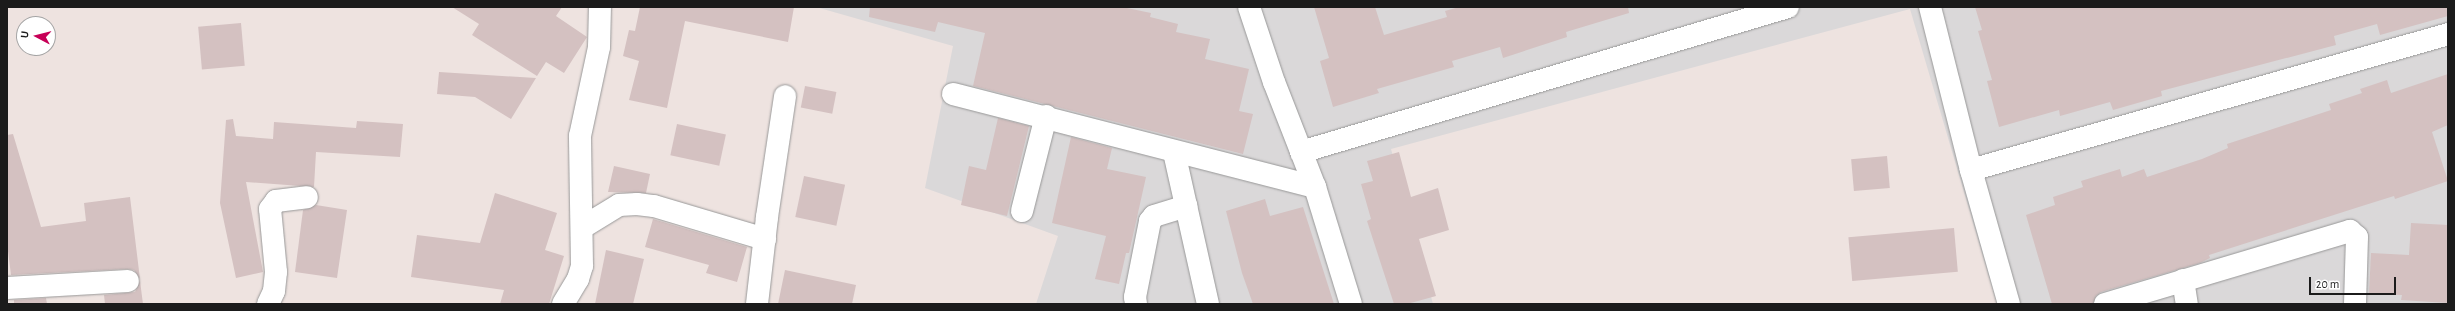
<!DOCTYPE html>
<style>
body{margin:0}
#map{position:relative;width:2455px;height:311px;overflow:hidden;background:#eee3e0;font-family:"Alegreya Sans",sans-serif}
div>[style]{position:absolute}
.residential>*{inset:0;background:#dad8d9}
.building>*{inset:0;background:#d4c1c1;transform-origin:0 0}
.roads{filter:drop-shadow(0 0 1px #989898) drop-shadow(0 0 1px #989898)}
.street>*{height:22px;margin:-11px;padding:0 11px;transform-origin:11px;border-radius:11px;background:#fff}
span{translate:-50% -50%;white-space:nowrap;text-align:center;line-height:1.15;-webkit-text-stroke:3px #fff;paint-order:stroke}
.frame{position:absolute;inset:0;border:8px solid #1b1b1b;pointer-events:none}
.north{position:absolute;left:16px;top:16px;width:40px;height:40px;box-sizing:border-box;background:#fff;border:1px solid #a4a4a4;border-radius:50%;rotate:277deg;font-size:11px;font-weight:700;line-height:16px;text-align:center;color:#1b1b1b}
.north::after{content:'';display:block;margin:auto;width:14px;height:18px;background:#c70057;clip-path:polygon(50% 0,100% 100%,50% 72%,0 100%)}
.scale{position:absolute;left:2309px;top:277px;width:87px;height:18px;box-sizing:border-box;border:2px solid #1b1b1b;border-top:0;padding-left:5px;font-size:12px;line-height:14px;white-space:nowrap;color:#1b1b1b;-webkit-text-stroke:3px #fff;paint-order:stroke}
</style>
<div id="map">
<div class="residential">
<i style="clip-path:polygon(816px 7px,2448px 7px,2448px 304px,1997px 304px,1910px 9px,1391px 149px,1433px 304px,1036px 304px,1058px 236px,925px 188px,953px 46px)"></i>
</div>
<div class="building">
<i style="clip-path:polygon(452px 7px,562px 7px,556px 16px,587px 37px,564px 73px,546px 62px,537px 76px,472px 35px,479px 24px)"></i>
<i style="clip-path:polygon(640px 7px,794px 7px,788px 42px,685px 21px,667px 108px,629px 100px,639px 61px,623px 56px,629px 30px,635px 31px)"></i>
<i style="clip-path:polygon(870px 7px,1122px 7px,1151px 13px,1150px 17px,1178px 24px,1176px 32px,1210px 39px,1205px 59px,1249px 69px,1239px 111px,1253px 114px,1243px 154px,973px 86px,985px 33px,938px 22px,935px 32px,869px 17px)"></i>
<i style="clip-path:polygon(1314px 7px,1375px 7px,1384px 35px,1447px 17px,1445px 11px,1459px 7px,1628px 7px,1629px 13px,1566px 32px,1567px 37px,1503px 58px,1500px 47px,1452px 61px,1454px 67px,1377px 89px,1379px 93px,1333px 107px,1320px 61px,1329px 58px)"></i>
<i style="clip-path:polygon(1975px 7px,2448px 7px,2448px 16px,2380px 35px,2377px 24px,2334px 36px,2336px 45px,2161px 91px,2162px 96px,2113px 110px,2110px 102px,2060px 116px,2059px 110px,1999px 127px,1987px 81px,1992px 80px,1978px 31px,1982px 30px)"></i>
<i style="left:241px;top:23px;width:43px;height:43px;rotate:85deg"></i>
<i style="clip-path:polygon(439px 72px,536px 78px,511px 119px,475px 97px,437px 94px)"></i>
<i style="clip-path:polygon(2448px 74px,2448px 125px,2432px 132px,2448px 181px,2395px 199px,2394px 196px,2362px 206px,2209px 255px,2210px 258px,2200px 263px,2101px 292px,2096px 296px,2093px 304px,2052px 304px,2026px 215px,2055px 205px,2053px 197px,2083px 187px,2081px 181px,2120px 169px,2122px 177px,2144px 169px,2147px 177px,2202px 159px,2228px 148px,2227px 144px,2331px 110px,2329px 104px,2362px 93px,2360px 89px,2387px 80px,2391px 93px)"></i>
<i style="left:805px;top:86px;width:32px;height:22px;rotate:11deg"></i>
<i style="clip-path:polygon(998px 118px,1029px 126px,1007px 216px,961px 205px,969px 166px,986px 170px)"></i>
<i style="clip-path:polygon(233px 119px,236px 136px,273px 139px,274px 122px,356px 128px,357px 121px,403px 124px,400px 157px,316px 152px,314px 187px,246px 182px,263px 272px,236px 278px,220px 203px,226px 120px)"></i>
<i style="left:677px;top:124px;width:50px;height:32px;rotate:12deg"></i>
<i style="clip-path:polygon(13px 134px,41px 227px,86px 221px,84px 203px,130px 197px,140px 279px,134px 270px,127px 269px,11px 275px,7px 243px,7px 135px)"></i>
<i style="clip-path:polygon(1071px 137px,1112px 148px,1107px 169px,1146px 177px,1129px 253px,1126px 253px,1119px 284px,1095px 279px,1106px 236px,1052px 223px)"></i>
<i style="clip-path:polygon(1399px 152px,1411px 197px,1438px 188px,1449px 230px,1419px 239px,1436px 296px,1407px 304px,1394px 304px,1367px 221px,1371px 219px,1361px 184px,1373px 181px,1367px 161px)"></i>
<i style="left:1887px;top:156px;width:32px;height:36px;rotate:85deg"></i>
<i style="clip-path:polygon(614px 166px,650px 174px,646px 193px,608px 192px)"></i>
<i style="left:804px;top:176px;width:42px;height:42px;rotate:12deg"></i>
<i style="clip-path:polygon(495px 193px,557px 213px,545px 250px,564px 256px,549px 304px,500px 304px,504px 290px,411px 277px,417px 235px,480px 243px)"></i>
<i style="clip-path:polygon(1265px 199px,1270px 216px,1303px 207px,1334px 304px,1253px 304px,1242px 273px,1226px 211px)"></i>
<i style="clip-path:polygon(316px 205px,347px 210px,337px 278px,295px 272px,303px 210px)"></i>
<i style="clip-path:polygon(653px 219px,747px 247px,737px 282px,706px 273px,709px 265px,645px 247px)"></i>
<i style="clip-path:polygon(2411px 223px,2448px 225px,2448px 303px,2401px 300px,2402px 295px,2369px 294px,2371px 253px,2409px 255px)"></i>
<i style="left:1954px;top:228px;width:44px;height:106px;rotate:85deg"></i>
<i style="clip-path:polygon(606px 250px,644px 259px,633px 304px,595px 304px)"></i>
<i style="clip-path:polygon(785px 270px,856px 285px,852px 304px,778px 304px)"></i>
<i style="clip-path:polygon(140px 281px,143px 304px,105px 304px,104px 295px,135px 292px)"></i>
<i style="clip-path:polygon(46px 298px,47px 304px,14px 304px,14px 300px)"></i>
</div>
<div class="roads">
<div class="street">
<i style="left:1249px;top:7px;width:79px;rotate:71.6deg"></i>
<i style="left:1274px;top:82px;width:113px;rotate:68.7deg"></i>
<i style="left:1315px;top:187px;width:122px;rotate:72.9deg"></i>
<i style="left:1930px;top:7px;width:168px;rotate:75.9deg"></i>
<i style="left:1971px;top:170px;width:139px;rotate:74.2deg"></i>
<i style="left:953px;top:94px;width:374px;rotate:14.4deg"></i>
<i style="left:1174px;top:152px;width:156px;rotate:77.4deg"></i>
<i style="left:1301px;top:152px;width:508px;rotate:-16.58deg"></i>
<i style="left:1971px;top:170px;width:496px;rotate:-15.9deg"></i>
<i style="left:1022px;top:211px;width:98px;rotate:-75.8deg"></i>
<i style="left:583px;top:227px;width:42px;rotate:-31.4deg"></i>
<i style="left:619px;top:205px;width:18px;rotate:-3deg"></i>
<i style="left:637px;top:204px;width:17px;rotate:7deg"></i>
<i style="left:654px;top:206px;width:116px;rotate:16.6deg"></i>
<i style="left:2183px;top:280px;width:24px;rotate:81deg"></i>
<i style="left:7px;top:288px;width:121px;rotate:-3.3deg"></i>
<i style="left:268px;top:304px;width:14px;rotate:-65deg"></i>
<i style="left:274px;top:291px;width:19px;rotate:-84deg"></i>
<i style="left:276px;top:272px;width:63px;rotate:-95.4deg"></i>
<i style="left:270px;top:209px;width:10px;rotate:-53deg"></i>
<i style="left:276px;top:201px;width:31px;rotate:-7deg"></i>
<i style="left:563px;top:304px;width:29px;rotate:-59deg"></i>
<i style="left:578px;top:279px;width:14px;rotate:-73deg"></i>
<i style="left:582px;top:266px;width:130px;rotate:-90.9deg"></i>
<i style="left:580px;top:136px;width:91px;rotate:-77.9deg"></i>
<i style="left:599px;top:47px;width:40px;rotate:-88.6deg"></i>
<i style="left:757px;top:304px;width:88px;rotate:-83.4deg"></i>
<i style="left:767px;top:217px;width:122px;rotate:-81.5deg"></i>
<i style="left:1136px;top:304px;width:7px;rotate:-98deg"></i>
<i style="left:1135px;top:297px;width:77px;rotate:-78.8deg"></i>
<i style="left:1150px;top:221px;width:6px;rotate:-51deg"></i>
<i style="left:1154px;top:216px;width:34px;rotate:-17deg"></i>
<i style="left:2105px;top:304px;width:256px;rotate:-16.6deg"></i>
<i style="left:2350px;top:231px;width:9px;rotate:41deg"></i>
<i style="left:2357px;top:237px;width:67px;rotate:91.7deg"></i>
</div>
</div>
<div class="frame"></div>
<div class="north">U</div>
<div class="scale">20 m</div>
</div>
